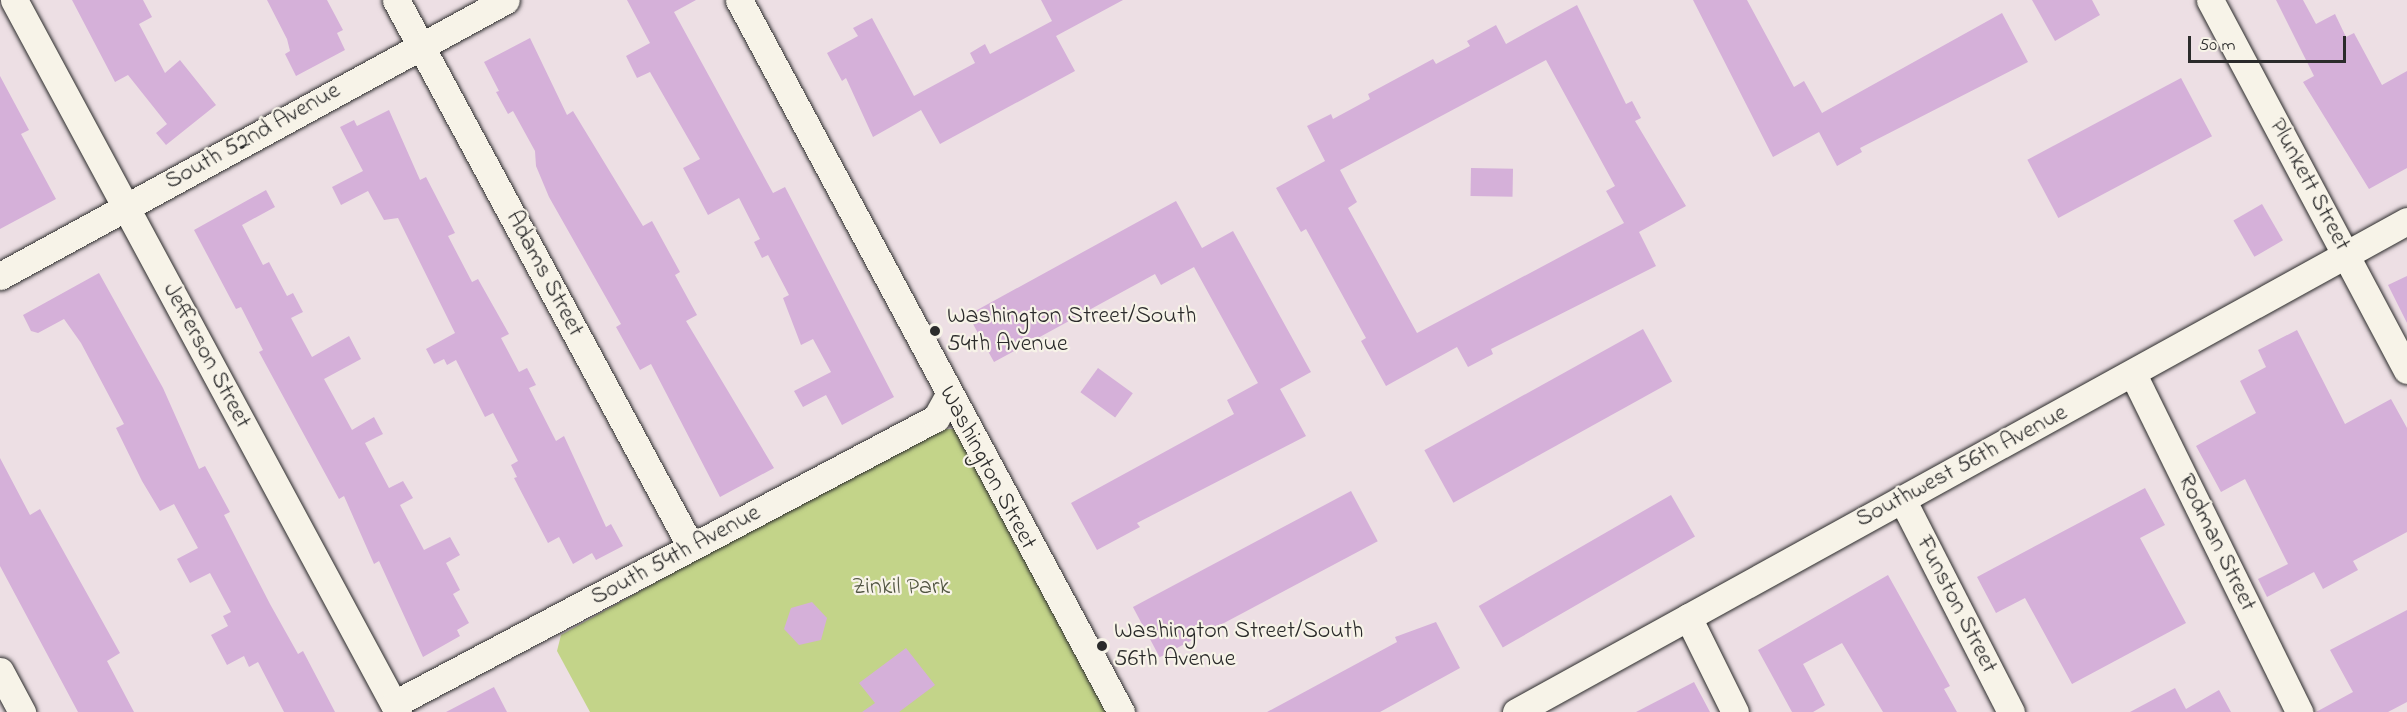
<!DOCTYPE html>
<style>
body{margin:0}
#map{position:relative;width:2407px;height:712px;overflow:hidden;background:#eddfe4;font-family:"Indie Flower",sans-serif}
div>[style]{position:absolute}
.green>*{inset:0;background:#c3d489}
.building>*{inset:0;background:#d5b0d9;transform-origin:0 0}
.roads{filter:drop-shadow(0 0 2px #2b2b2b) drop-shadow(0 0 2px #2b2b2b)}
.minor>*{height:27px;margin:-13.5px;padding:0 13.5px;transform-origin:13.5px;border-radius:13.5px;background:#f7f3e8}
.dots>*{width:16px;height:16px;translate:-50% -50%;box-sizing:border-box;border:3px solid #f7f3e8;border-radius:50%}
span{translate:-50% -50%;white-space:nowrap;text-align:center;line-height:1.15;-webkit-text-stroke:4.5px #f7f3e8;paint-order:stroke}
.street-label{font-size:24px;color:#2b2b2b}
.poi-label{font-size:24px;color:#2b2b2b}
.left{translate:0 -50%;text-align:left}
.park-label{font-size:24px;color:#515542}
.scale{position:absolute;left:2188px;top:36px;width:158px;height:27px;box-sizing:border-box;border:3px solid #2b2b2b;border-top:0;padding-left:8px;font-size:18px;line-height:21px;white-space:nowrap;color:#2b2b2b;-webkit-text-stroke:4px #f7f3e8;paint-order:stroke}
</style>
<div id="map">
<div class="green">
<i style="clip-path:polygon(932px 429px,957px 429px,1107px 712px,590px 712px,557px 651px,561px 635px)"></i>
</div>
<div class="building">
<i style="clip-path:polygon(72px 0,143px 0,152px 17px,139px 24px,165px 73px,180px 60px,216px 105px,166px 145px,156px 133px,167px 124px,128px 75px,115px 82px)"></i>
<i style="clip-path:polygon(267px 0,327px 0,343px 30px,337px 33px,345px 50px,296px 76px,285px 54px,290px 51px,287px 39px)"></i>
<i style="clip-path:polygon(627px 0,696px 0,674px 12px,773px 193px,785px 187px,894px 397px,842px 425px,826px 395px,803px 407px,794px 391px,831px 372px,813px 339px,801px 345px,783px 298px,789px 295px,768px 255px,762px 258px,754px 242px,760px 239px,739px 198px,708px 215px,683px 168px,700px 159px,650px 72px,637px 78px,626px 56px,650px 43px)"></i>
<i style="clip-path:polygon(1041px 0,1123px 0,1056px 36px,1075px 71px,940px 144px,921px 110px,873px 137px,846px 78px,842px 81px,827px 53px,858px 36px,853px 28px,872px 18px,914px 96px,975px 63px,970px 53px,985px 44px,990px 54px,1052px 21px)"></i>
<i style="clip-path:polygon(1693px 0,1747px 0,1794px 87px,1804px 81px,1822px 113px,2002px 13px,2028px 62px,1860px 148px,1862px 152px,1837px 166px,1819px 132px,1773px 157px)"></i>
<i style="clip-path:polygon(2032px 0,2092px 0,2100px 15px,2055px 41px)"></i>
<i style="clip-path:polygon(2276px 0,2303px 0,2316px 24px,2335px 14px,2346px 37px,2354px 33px,2382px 85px,2407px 71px,2407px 168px,2369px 189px,2303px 82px,2314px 76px)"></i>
<i style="clip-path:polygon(evenodd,1577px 5px,1626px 104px,1632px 101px,1641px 118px,1635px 121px,1686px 206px,1639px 232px,1656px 266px,1491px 349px,1493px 354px,1468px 367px,1457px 347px,1386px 386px,1361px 341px,1366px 338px,1306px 229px,1301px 232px,1276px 188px,1325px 161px,1307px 126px,1331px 114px,1333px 119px,1370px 99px,1368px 94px,1433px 59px,1436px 64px,1470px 46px,1467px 41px,1496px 25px,1506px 44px,1577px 5px,1546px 60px,1615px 186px,1606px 191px,1624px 223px,1417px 333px,1348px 208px,1357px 202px,1340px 170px,1546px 60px)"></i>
<i style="clip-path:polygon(530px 38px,567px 115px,573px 111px,643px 226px,652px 221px,680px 272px,675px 275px,697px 315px,686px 321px,774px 468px,720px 497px,651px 364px,640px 370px,616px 327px,621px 324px,549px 197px,536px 166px,535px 151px,513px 111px,508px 114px,496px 92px,499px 91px,484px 62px)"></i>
<i style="clip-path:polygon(0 76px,29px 130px,21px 134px,56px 199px,0 229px)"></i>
<i style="left:2181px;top:78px;width:66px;height:174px;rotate:62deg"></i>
<i style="clip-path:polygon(389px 110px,420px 180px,426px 177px,455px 233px,448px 236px,472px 282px,478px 279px,509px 334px,501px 338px,519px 372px,527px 368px,536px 385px,529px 388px,556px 441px,564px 436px,606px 527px,611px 524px,623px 546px,596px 560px,592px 553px,573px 564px,559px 537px,548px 543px,514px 478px,517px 477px,511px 465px,518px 461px,493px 413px,485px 417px,456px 360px,447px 365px,444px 359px,434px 364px,426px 349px,455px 333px,398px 218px,384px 220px,368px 191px,341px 205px,332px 187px,363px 171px,340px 127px,354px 120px,357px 126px)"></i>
<i style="left:1471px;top:168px;width:42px;height:28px;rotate:1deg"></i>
<i style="clip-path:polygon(266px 190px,275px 207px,242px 225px,263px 265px,269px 262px,287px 296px,293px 293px,303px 312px,291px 318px,312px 357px,349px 336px,361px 359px,324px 379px,352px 430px,374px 417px,383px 434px,365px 443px,389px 488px,403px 481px,413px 498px,400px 505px,424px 550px,450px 537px,460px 555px,446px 563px,460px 590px,453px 594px,469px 623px,457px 630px,460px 636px,423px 657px,379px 561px,374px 564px,344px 496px,339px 499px,259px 352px,263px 350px,241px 307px,236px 309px,194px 230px)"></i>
<i style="clip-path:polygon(1176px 201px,1202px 248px,1233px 231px,1311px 372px,1280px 389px,1306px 436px,1137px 523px,1140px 527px,1097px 550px,1071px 503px,1234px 414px,1227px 400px,1258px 383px,1194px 267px,1161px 285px,1155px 274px,994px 362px,968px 315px)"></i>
<i style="left:2262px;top:204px;width:42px;height:33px;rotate:60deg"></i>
<i style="clip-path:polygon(99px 273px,163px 388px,199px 469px,205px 466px,230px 512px,224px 515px,270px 604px,298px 654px,303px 651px,335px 712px,284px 712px,258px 662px,249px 667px,244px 656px,227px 665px,211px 635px,228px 626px,223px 616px,231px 612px,210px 573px,190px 583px,177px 559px,198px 548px,174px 504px,160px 511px,142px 481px,116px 428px,124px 424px,81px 343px,64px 319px,38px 333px,31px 331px,23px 315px)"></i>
<i style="clip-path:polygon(2407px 276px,2407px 323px,2388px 285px)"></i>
<i style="left:1643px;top:329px;width:60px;height:250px;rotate:61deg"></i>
<i style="clip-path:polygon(2297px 330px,2345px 424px,2391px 399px,2407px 428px,2407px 532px,2353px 561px,2358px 570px,2323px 589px,2314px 572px,2267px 597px,2258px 579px,2288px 564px,2245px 479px,2221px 492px,2196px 446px,2256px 413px,2240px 381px,2266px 367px,2258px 350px)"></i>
<i style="left:1098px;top:368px;width:43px;height:30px;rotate:36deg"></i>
<i style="clip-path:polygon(0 458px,30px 515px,40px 509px,120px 653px,107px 661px,134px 712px,78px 712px,31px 624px,0 566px)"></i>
<i style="clip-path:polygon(2145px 488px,2165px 525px,2140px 538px,2186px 623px,2072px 684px,2025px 598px,1996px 613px,1977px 577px)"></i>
<i style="left:1351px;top:491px;width:57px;height:247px;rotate:62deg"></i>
<i style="left:1671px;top:495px;width:48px;height:222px;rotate:60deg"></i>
<i style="clip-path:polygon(1888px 575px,1950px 686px,1944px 689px,1957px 712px,1883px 712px,1842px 643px,1803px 664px,1825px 705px,1813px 712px,1792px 712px,1758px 650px)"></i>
<i style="clip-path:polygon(812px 602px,827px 618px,821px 640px,799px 645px,784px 629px,791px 608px)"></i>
<i style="clip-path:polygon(2407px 610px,2407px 702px,2388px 712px,2316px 712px,2353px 692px,2330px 650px)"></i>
<i style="clip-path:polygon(1436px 622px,1460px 668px,1380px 712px,1267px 712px,1397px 642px,1395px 637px)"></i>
<i style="clip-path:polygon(906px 648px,935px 685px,899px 712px,862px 712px,875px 703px,859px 683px)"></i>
<i style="clip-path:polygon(1694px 682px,1710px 712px,1636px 712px)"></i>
<i style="clip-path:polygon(494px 687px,507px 712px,446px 712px)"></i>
<i style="clip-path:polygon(2175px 688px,2186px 709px,2219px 690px,2231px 712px,2130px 712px)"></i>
</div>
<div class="roads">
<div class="minor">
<i style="left:14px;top:0;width:809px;rotate:61.66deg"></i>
<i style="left:396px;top:0;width:621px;rotate:61.66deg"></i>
<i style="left:739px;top:0;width:808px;rotate:61.79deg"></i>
<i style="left:2210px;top:0;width:419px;rotate:62deg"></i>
<i style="left:0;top:276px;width:576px;rotate:-28.61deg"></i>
<i style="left:2133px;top:374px;width:377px;rotate:63.8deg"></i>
<i style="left:1902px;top:499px;width:239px;rotate:62.9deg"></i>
<i style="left:1688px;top:617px;width:106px;rotate:63.7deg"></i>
<i style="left:0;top:671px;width:47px;rotate:61.8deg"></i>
<i style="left:394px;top:704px;width:613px;rotate:-27.82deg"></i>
<i style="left:936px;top:418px;width:25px;rotate:-61deg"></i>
<i style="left:1516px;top:712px;width:1017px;rotate:-28.86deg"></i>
</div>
</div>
<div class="dots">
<i style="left:935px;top:331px;background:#2b2b2b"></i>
<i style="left:1102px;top:646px;background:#2b2b2b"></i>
</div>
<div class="street-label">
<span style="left:253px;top:137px;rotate:-29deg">South 52nd Avenue</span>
<span style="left:2309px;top:185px;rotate:62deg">Plunkett Street</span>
<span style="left:544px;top:274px;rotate:62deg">Adams Street</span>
<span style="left:206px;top:356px;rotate:62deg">Jefferson Street</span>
<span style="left:1962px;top:467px;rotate:-28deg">Southwest 56th Avenue</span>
<span style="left:987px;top:468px;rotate:62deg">Washington Street</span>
<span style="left:2216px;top:543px;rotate:64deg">Rodman Street</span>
<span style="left:676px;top:556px;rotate:-28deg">South 54th Avenue</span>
<span style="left:1956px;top:605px;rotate:63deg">Funston Street</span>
</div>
<div class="poi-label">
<span class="left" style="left:947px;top:331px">Washington Street/South<br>54th Avenue</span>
<span class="left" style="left:1114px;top:646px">Washington Street/South<br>56th Avenue</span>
</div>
<div class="park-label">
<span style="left:901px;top:588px">Zinkil Park</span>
</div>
<div class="scale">50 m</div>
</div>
